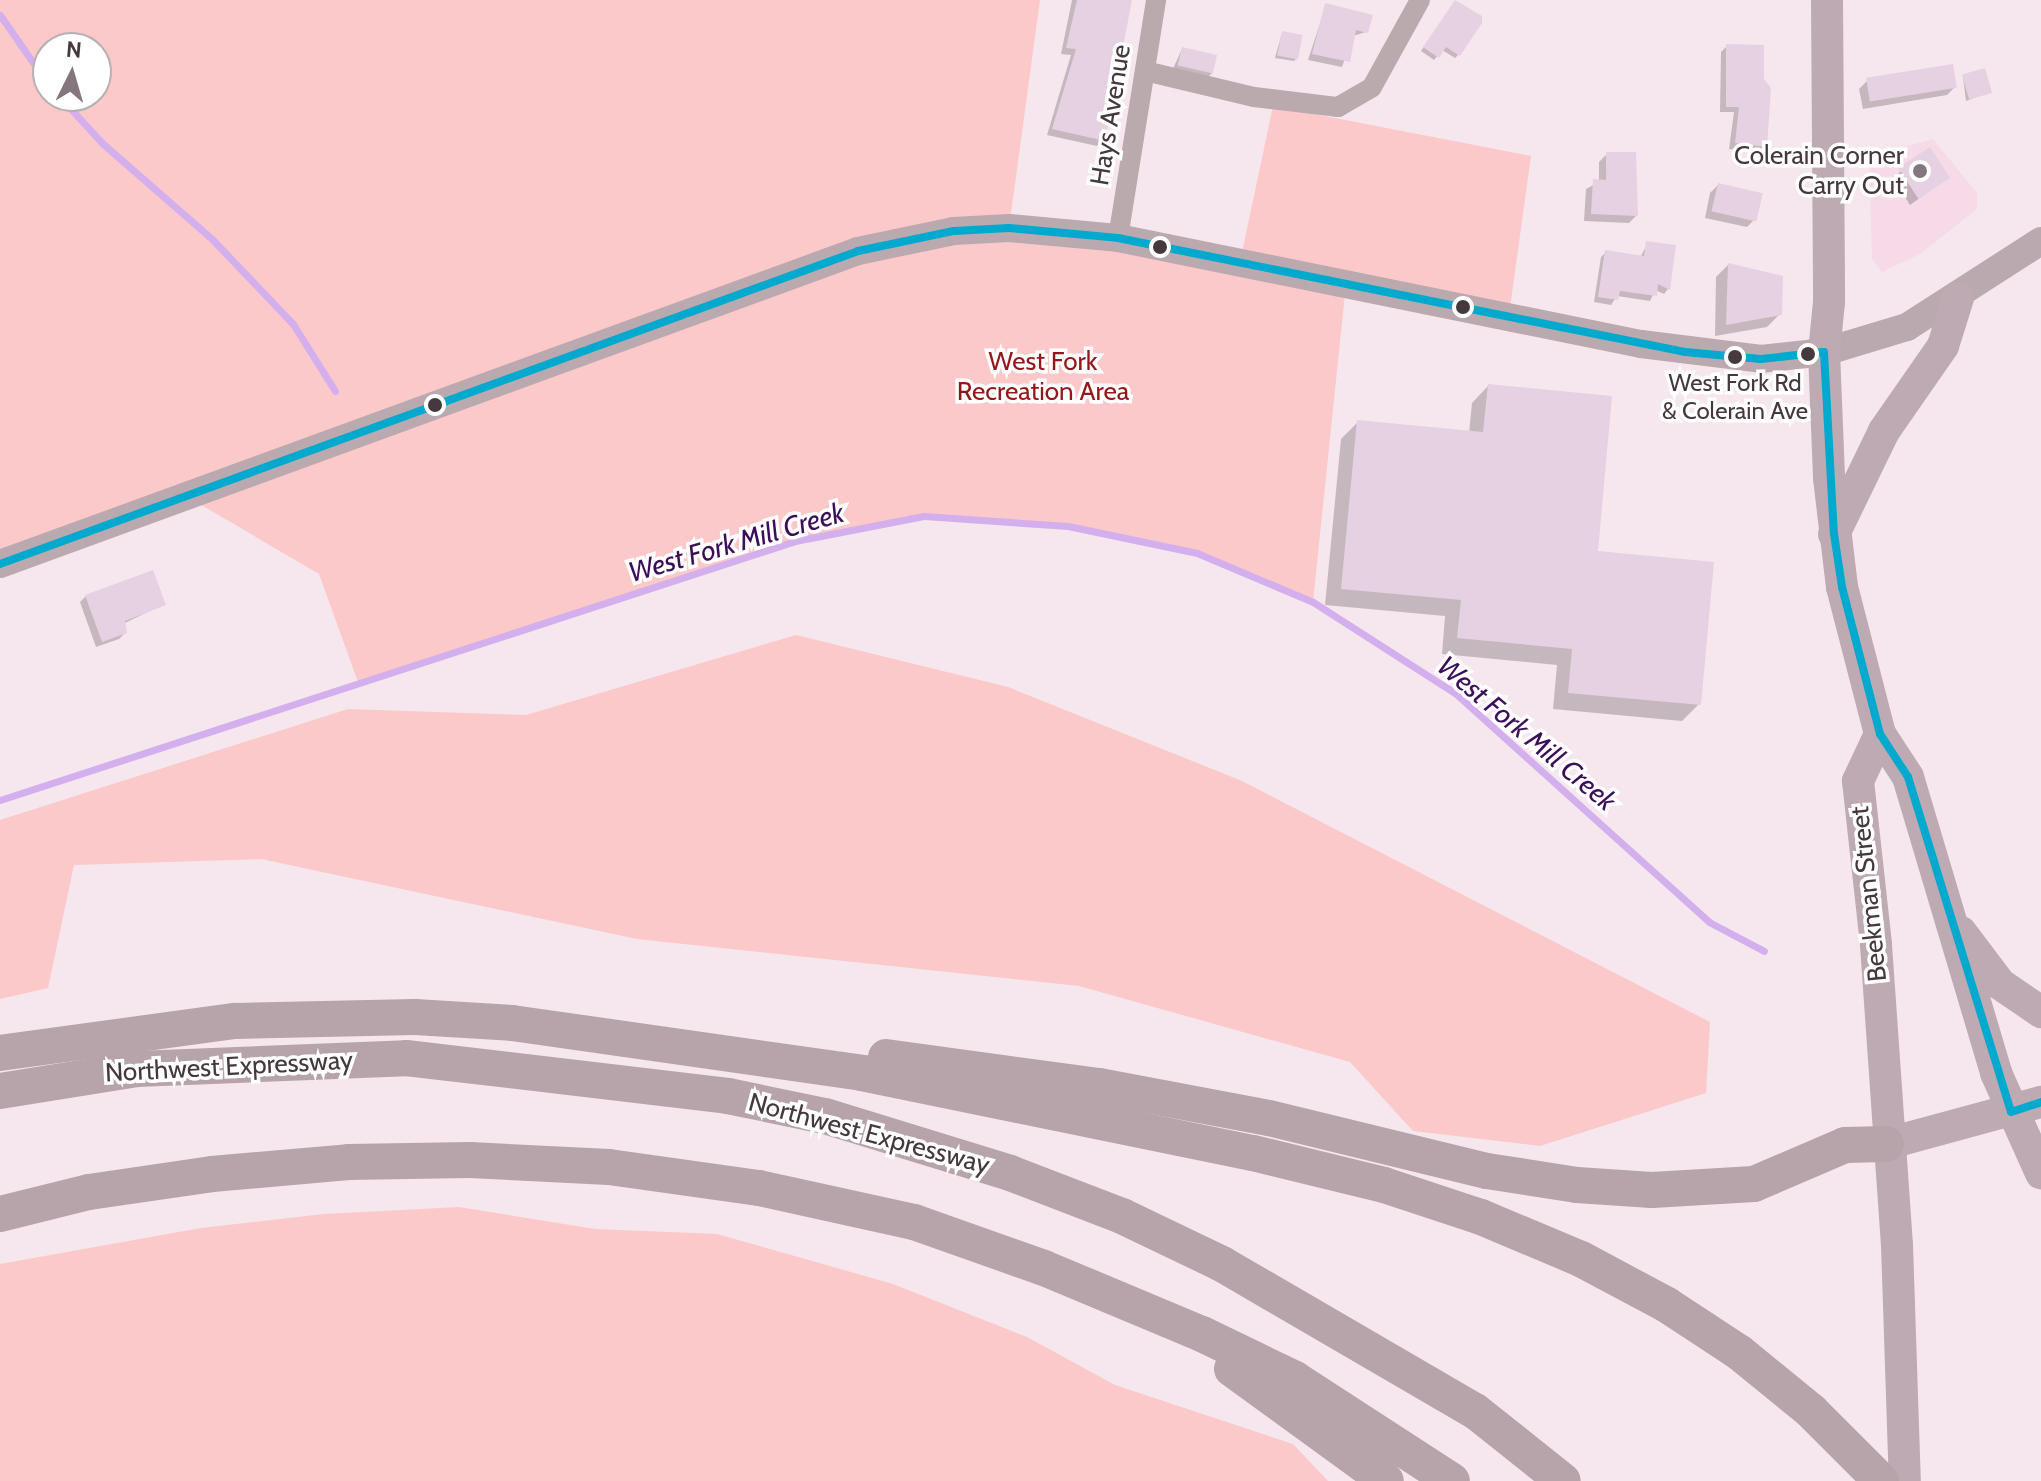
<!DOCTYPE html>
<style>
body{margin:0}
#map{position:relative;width:2041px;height:1481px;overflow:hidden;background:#f6e6ee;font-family:Cabin,sans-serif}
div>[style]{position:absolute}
.built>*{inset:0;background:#f6dae8}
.green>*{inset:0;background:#fbc9c9}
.shadow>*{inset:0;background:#0003}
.stream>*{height:7px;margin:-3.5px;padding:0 3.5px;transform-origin:3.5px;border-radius:3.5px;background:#d3afee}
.building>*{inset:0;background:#e6d1e2;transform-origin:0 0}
.street>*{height:20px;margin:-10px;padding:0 10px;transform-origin:10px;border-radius:10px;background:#baaaae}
.secondary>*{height:28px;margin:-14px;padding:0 14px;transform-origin:14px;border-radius:14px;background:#baa9ae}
.primary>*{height:32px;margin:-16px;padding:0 16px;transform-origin:16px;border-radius:16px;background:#bdaab2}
.highway>*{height:36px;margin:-18px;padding:0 18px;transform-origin:18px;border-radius:18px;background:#b7a4ab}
.bus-1>*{height:8px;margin:-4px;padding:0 4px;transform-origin:4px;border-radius:4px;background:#00a9ce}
.dots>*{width:22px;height:22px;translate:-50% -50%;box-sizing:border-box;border:4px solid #fff;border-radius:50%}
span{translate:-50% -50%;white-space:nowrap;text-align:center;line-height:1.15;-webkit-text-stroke:7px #fff;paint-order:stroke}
.bus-label{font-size:24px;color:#45393f}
.street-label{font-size:26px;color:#45393f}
.poi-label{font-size:26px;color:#45393f}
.right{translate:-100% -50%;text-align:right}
.park-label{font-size:26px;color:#94181b}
.water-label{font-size:28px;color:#3b0e5a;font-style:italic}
.north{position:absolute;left:32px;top:32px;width:80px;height:80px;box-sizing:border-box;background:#fff;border:2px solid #b5b0b2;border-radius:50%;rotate:5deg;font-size:22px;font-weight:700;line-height:32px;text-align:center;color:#45393f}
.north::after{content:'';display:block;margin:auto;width:28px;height:36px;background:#83767c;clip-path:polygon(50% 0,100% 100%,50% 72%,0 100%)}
</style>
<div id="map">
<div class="built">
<i style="clip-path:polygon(1933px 139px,1977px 193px,1977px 209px,1920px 254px,1882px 272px,1872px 259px,1869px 157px)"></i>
</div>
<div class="green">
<i style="clip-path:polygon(evenodd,0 0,1040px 0,1009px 228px,1240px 262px,1273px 106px,1531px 156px,1509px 315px,1346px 284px,1313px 602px,1197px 553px,1068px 526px,924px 516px,795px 541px,358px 682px,319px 574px,186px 496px,0 564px,0 0,48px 48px,96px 48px,96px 96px,48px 96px,48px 48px)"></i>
<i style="clip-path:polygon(796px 635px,1008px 687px,1242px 781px,1710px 1022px,1706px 1093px,1540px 1146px,1413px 1131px,1350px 1062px,1079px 986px,637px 939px,261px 859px,74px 865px,48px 988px,0 999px,0 820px,348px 709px,526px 715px)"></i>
<i style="clip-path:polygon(459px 1207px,595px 1229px,717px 1234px,893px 1284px,1027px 1337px,1115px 1385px,1293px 1444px,1328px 1481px,0 1481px,0 1264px,201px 1228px,324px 1214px)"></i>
</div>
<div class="shadow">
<i style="clip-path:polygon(1072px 0,1128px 0,1103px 140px,1097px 146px,1047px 135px,1071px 55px,1061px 54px)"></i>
<i style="clip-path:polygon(1326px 5px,1366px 32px,1353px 36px,1342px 67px,1308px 60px)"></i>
<i style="clip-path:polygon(1453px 5px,1458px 55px,1455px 58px,1442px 50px,1434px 60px,1421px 51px)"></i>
<i style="clip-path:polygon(1282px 33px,1297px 58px,1294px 61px,1275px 58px)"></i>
<i style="clip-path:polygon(1727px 46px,1765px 146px,1759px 152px,1729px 149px,1734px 112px,1720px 112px,1721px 52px)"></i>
<i style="clip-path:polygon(1182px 49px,1212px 73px,1204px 81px,1171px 73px)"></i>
<i style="clip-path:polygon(1963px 77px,1989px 92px,1966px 101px)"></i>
<i style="clip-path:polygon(1867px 81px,1955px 87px,1947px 95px,1863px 109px,1859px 89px)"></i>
<i style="clip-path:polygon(1607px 154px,1636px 216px,1629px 223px,1584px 221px,1586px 189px,1599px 182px,1599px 162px)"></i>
<i style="clip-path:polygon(1901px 171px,1947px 178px,1910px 205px,1894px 179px)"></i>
<i style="clip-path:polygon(1718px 185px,1755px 219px,1747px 227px,1705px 218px,1710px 193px)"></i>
<i style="clip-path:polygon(1647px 244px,1668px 289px,1664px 294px,1655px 290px,1650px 301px,1617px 296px,1611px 305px,1594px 302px,1601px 257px,1606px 252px,1640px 258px)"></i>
<i style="clip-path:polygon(1728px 265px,1780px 314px,1767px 327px,1715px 336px,1716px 277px)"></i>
<i style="clip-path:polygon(1488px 386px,1699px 704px,1682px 721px,1553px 709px,1557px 665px,1442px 654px,1445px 616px,1325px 605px,1341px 439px,1357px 423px,1469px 433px,1472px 403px)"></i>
<i style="clip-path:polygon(86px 596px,164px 604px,123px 624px,125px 633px,119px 639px,96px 647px,80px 602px)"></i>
</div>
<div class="stream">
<i style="left:0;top:15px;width:84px;rotate:55.2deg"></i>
<i style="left:59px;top:96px;width:64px;rotate:47.5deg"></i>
<i style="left:102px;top:143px;width:147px;rotate:41.1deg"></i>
<i style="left:213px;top:240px;width:116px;rotate:46.4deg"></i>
<i style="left:293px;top:324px;width:79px;rotate:57.9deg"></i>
<i style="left:0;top:800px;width:836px;rotate:-18.04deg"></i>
<i style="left:795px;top:541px;width:131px;rotate:-11deg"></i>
<i style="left:924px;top:516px;width:144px;rotate:4deg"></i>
<i style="left:1068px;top:526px;width:132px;rotate:11.8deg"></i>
<i style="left:1197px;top:553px;width:126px;rotate:22.9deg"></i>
<i style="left:1313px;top:602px;width:169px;rotate:32.7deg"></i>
<i style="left:1455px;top:693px;width:342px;rotate:42deg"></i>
<i style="left:1709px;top:922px;width:62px;rotate:27.8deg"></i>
</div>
<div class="building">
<i style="clip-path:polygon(1077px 0,1132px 0,1105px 141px,1052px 129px,1076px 49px,1066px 48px)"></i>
<i style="clip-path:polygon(1455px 0,1482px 16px,1482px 23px,1460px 56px,1446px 47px,1439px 58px,1423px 47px)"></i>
<i style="clip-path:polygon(1325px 3px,1373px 15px,1368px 33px,1356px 30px,1350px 62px,1312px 54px)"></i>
<i style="left:1282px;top:31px;width:21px;height:25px;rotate:11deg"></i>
<i style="clip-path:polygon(1726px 44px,1764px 45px,1764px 79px,1771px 88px,1767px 147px,1735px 143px,1739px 107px,1726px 107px)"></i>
<i style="left:1182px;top:47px;width:36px;height:19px;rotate:13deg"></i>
<i style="left:1953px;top:64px;width:24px;height:88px;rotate:81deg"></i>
<i style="left:1985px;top:68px;width:26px;height:24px;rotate:74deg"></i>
<i style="left:1930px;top:147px;width:37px;height:38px;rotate:57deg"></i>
<i style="clip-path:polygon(1606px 152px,1636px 152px,1638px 216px,1591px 214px,1593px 179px,1606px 180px)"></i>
<i style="left:1718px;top:183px;width:46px;height:29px;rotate:13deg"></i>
<i style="clip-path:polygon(1646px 241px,1676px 245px,1670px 290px,1658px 284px,1657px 296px,1620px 291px,1618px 300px,1598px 297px,1605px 250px,1644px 256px)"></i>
<i style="clip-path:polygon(1728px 263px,1783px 276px,1782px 315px,1726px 325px)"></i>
<i style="clip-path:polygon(1488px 384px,1612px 396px,1598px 551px,1714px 562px,1701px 705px,1568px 693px,1572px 649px,1457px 638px,1461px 600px,1341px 589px,1357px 420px,1483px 432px)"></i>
<i style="clip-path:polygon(153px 570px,166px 605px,125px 621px,127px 633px,102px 642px,85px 595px)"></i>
</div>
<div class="street">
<i style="left:1145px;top:71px;width:112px;rotate:13.4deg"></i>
<i style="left:1254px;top:97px;width:85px;rotate:6.8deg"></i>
<i style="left:1338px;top:107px;width:39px;rotate:-30deg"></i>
<i style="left:1372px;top:87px;width:99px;rotate:-61.1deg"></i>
<i style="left:1118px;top:238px;width:241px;rotate:-80.9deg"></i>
</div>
<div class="secondary">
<i style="left:0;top:564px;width:913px;rotate:-20.04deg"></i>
<i style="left:858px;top:251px;width:98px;rotate:-11.8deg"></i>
<i style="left:954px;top:231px;width:55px;rotate:-3.1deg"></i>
<i style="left:1009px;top:228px;width:109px;rotate:5.2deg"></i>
<i style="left:1118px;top:238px;width:534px;rotate:11.46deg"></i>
<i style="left:1641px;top:344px;width:121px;rotate:7.1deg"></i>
<i style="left:1761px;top:359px;width:63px;rotate:-6.3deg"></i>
<i style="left:1824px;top:352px;width:87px;rotate:-16.8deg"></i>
<i style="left:1907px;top:327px;width:159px;rotate:-32.7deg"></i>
</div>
<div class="primary">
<i style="left:1827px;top:0;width:302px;rotate:89.6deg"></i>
<i style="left:1829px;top:302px;width:50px;rotate:95.7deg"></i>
<i style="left:1824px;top:352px;width:126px;rotate:87.7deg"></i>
<i style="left:1829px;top:478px;width:110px;rotate:83.2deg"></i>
<i style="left:1842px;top:587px;width:152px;rotate:75.5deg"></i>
<i style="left:1880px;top:734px;width:51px;rotate:56.9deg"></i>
<i style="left:1908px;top:777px;width:309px;rotate:73.4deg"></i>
<i style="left:1996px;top:1073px;width:110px;rotate:65.8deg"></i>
<i style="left:1834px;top:534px;width:114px;rotate:-64.1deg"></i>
<i style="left:1884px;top:431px;width:103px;rotate:-55.2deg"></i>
<i style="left:1943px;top:346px;width:50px;rotate:-72.6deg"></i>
<i style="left:1880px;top:734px;width:52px;rotate:115.1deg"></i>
<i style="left:1858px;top:781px;width:165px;rotate:83.7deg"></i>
<i style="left:1876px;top:945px;width:301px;rotate:86deg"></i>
<i style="left:1897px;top:1245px;width:236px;rotate:88.1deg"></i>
<i style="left:1961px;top:932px;width:65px;rotate:53.1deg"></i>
<i style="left:2000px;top:984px;width:50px;rotate:34.3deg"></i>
<i style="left:1886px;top:1144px;width:161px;rotate:-15.2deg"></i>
</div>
<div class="highway">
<i style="left:0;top:1053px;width:237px;rotate:-7.8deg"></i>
<i style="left:235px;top:1021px;width:180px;rotate:-1.3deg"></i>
<i style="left:415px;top:1017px;width:97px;rotate:3.5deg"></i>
<i style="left:512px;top:1023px;width:354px;rotate:8.1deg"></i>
<i style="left:862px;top:1073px;width:399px;rotate:11.6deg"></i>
<i style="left:1253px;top:1153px;width:135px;rotate:13.7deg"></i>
<i style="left:1384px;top:1185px;width:102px;rotate:18.3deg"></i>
<i style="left:1481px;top:1217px;width:108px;rotate:22.8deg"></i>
<i style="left:1581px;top:1259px;width:98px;rotate:28.1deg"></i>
<i style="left:1667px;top:1305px;width:87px;rotate:33.3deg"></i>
<i style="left:1740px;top:1353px;width:92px;rotate:39.2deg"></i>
<i style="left:1811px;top:1411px;width:99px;rotate:45deg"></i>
<i style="left:886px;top:1057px;width:215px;rotate:7.8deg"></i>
<i style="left:1099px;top:1086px;width:173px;rotate:10.7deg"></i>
<i style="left:1269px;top:1118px;width:224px;rotate:13.7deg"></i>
<i style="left:1487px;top:1171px;width:91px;rotate:8.8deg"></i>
<i style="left:1577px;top:1185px;width:75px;rotate:3.8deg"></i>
<i style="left:1652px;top:1190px;width:102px;rotate:-3.4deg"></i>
<i style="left:1754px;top:1184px;width:99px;rotate:-23.2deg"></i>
<i style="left:1845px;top:1145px;width:41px;rotate:-1.4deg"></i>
<i style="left:0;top:1091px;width:139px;rotate:-9.1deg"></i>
<i style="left:137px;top:1069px;width:269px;rotate:-2.3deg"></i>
<i style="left:406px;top:1058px;width:324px;rotate:6.7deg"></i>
<i style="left:728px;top:1096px;width:99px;rotate:11.7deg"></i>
<i style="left:825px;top:1116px;width:194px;rotate:17.1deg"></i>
<i style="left:1010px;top:1173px;width:120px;rotate:21deg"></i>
<i style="left:1122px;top:1216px;width:111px;rotate:25.6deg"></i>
<i style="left:1222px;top:1264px;width:293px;rotate:30.2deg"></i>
<i style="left:1475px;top:1411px;width:112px;rotate:38.5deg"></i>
<i style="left:0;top:1214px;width:92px;rotate:-13.9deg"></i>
<i style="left:89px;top:1192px;width:124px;rotate:-8.3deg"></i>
<i style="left:212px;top:1174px;width:137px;rotate:-5deg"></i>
<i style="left:348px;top:1162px;width:122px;rotate:-0.9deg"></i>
<i style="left:470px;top:1160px;width:139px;rotate:2.9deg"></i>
<i style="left:609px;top:1167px;width:151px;rotate:8deg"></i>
<i style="left:759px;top:1188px;width:159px;rotate:12.4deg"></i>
<i style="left:914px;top:1222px;width:138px;rotate:19.5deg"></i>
<i style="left:1044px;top:1268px;width:171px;rotate:22.7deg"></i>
<i style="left:1202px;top:1334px;width:103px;rotate:25.8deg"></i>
<i style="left:1295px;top:1379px;width:187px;rotate:33deg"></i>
<i style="left:1232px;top:1369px;width:190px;rotate:36deg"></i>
</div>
<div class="bus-1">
<i style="left:0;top:564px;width:913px;rotate:-20.04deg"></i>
<i style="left:858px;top:251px;width:98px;rotate:-11.8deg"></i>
<i style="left:954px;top:231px;width:55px;rotate:-3.1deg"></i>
<i style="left:1009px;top:228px;width:109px;rotate:5.2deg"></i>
<i style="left:1118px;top:238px;width:578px;rotate:11.37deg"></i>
<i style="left:1685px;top:352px;width:76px;rotate:5.3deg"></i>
<i style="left:1761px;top:359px;width:63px;rotate:-6.3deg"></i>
<i style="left:1824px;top:352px;width:182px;rotate:86.9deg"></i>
<i style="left:1834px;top:534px;width:54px;rotate:81.4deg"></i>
<i style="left:1842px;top:587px;width:152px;rotate:75.5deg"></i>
<i style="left:1880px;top:734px;width:51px;rotate:56.9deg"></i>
<i style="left:1908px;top:777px;width:350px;rotate:72.9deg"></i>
<i style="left:2011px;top:1112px;width:32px;rotate:-18deg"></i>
</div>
<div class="dots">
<i style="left:1920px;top:171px;background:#83767c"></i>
<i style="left:1160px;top:247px;background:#45393f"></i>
<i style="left:1463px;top:307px;background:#45393f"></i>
<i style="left:1808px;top:354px;background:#45393f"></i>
<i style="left:1735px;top:357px;background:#45393f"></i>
<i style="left:435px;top:405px;background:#45393f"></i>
</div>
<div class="bus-label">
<span style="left:1735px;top:397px">West Fork Rd<br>&amp; Colerain Ave</span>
</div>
<div class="street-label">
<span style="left:1111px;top:115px;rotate:-81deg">Hays Avenue</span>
<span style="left:1869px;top:894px;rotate:-96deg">Beekman Street</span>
<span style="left:229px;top:1067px;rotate:-3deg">Northwest Expressway</span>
<span style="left:869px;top:1134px;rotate:15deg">Northwest Expressway</span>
</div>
<div class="poi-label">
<span class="right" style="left:1904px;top:171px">Colerain Corner<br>Carry Out</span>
</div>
<div class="park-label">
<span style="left:1043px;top:377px">West Fork<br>Recreation Area</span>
</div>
<div class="water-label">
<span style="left:736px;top:542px;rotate:-16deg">West Fork Mill Creek</span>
<span style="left:1527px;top:733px;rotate:40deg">West Fork Mill Creek</span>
</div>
<div class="north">N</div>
</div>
